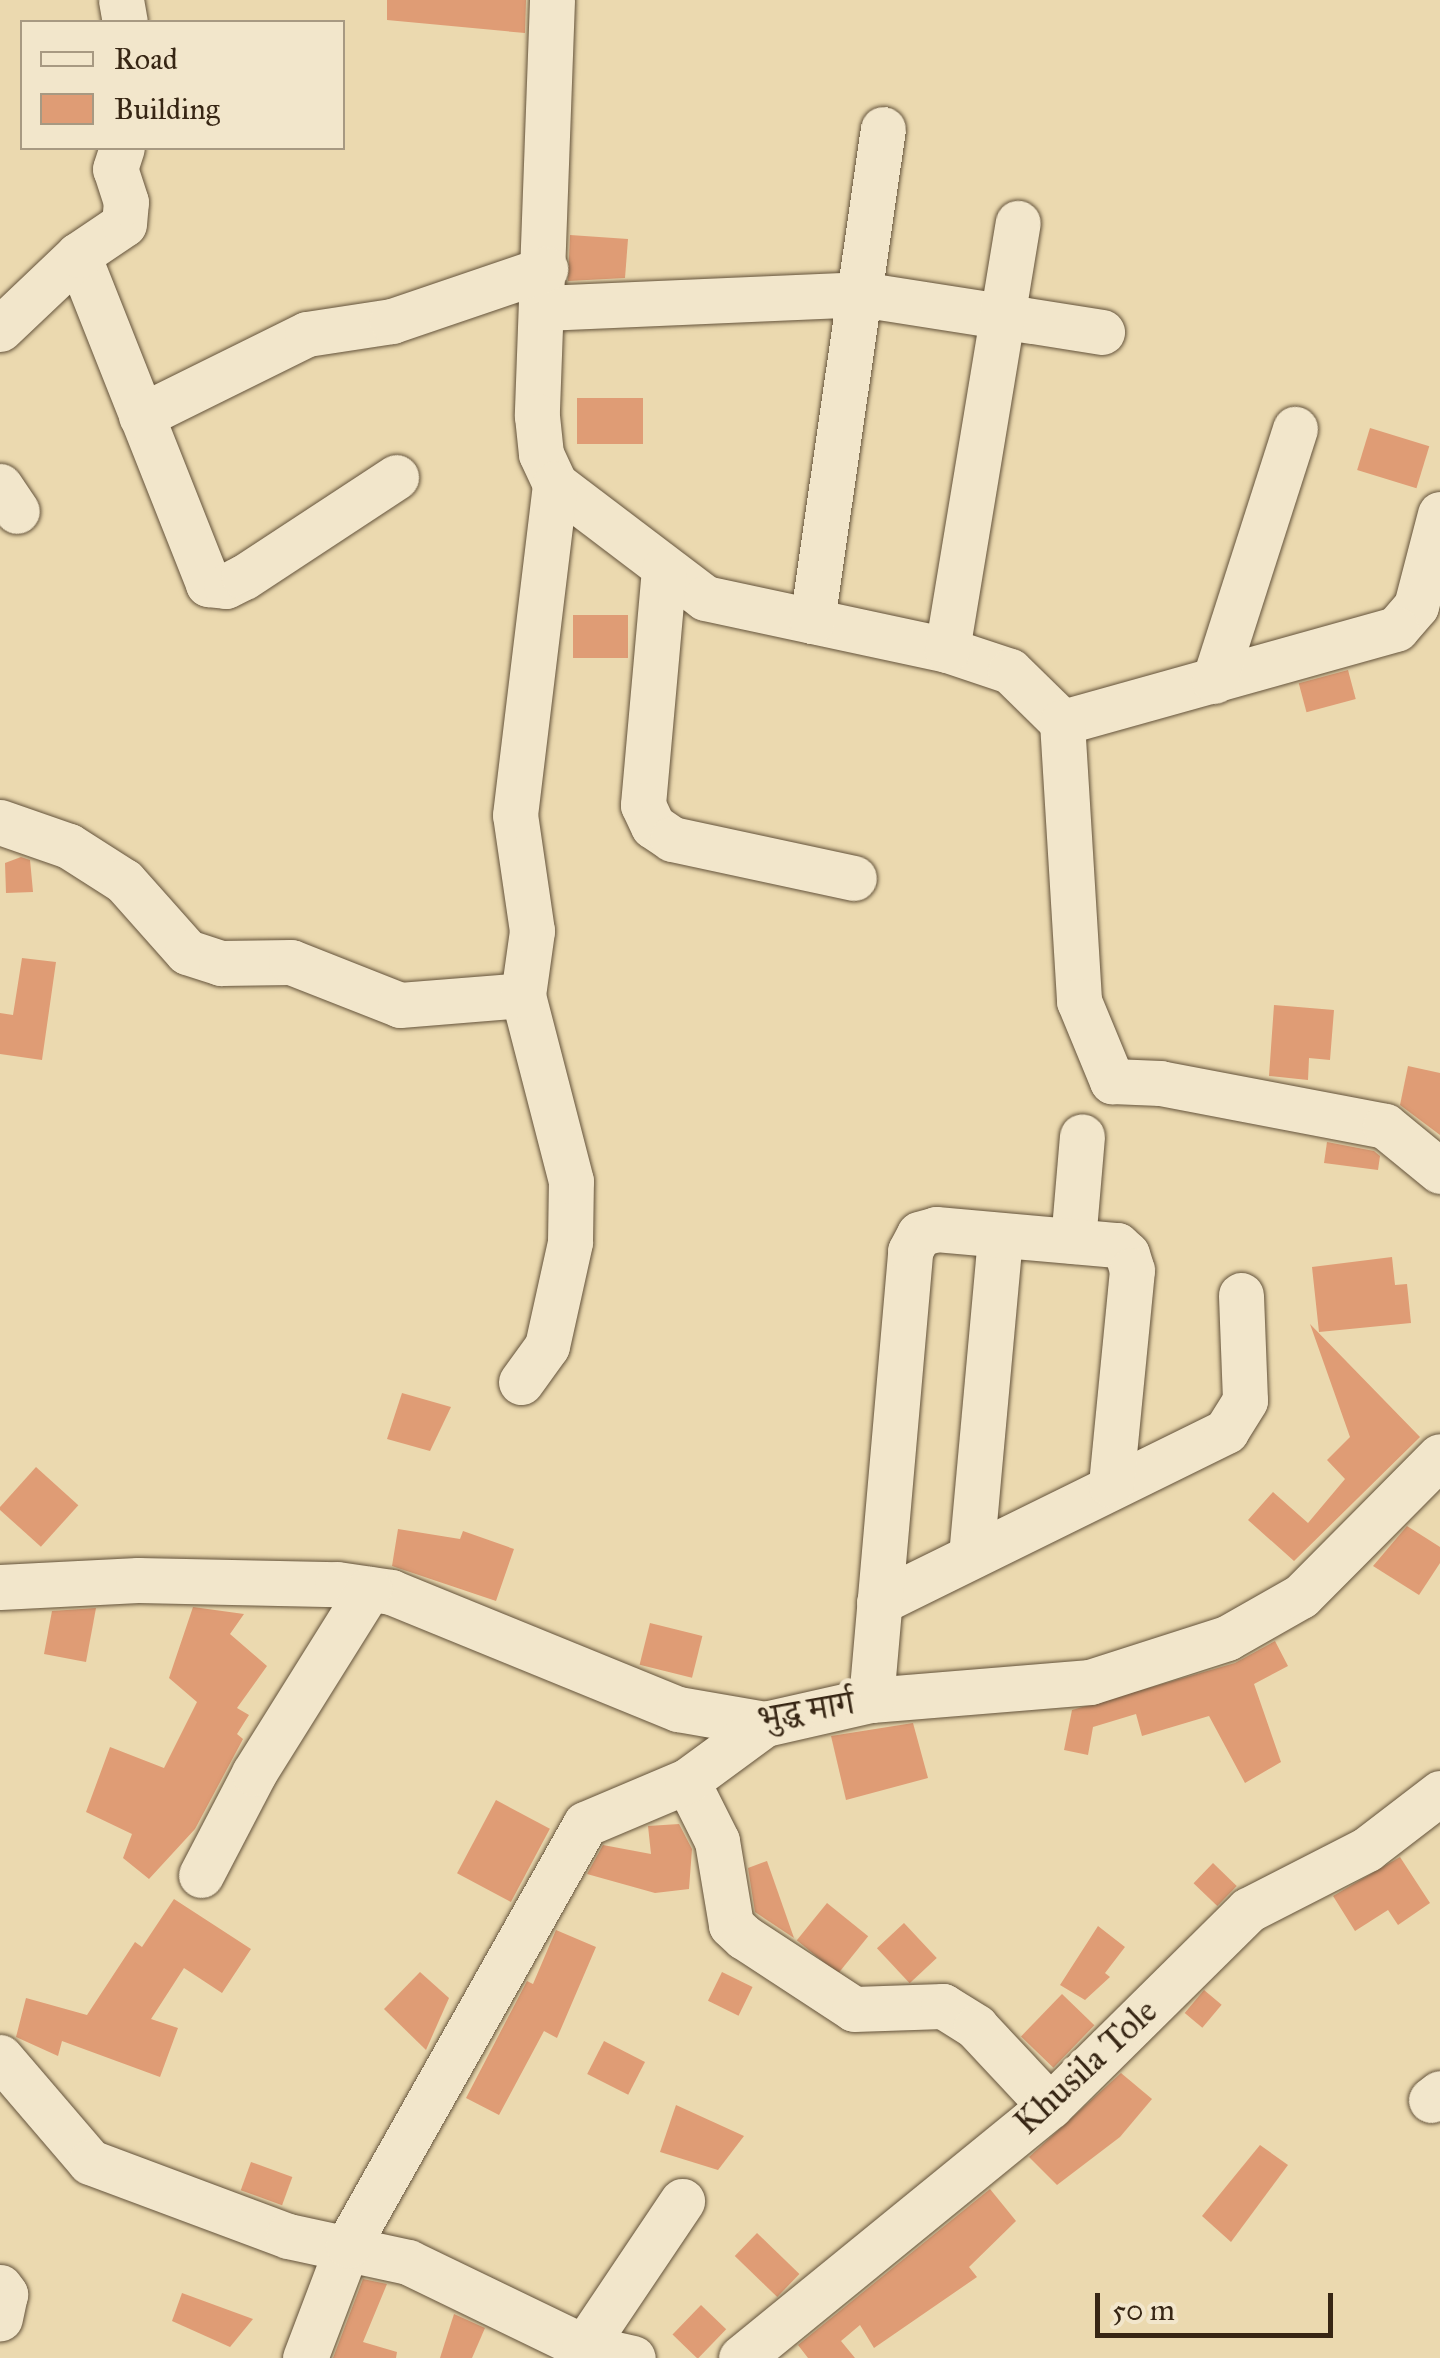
<!DOCTYPE html>
<meta charset="utf-8">
<style>
body{margin:0}
#map{position:relative;width:1440px;height:2358px;overflow:hidden;background:#ebd9af;font-family:"IM FELL Great Primer","Noto Serif Devanagari",serif}
div>[style]{position:absolute}
.building>*{inset:0;background:#df9c75;transform-origin:0 0}
.roads{filter:drop-shadow(0 0 2px #64533b) drop-shadow(0 0 2px #64533b)}
.minor>*{height:45px;margin:-22.5px;padding:0 22.5px;transform-origin:22.5px;border-radius:22.5px;background:#f2e6cb}
span{translate:-50% -50%;white-space:nowrap;text-align:center;line-height:1.15;-webkit-text-stroke:10px #f2e6cb;paint-order:stroke}
.street-label{font-size:35px;color:#372614}
.legend{position:absolute;left:20px;top:20px;width:325px;height:130px;box-sizing:border-box;background:#f2e6cb;border:2px solid #a79982;margin:0;padding:12px 18px;list-style:none;font-size:30px;color:#372614}
.legend li{display:flex;align-items:center;gap:20px;height:50px}
.legend b{width:50px;border:2px solid #a79982}
.scale{position:absolute;left:1095px;top:2293px;width:238px;height:45px;box-sizing:border-box;border:5px solid #372614;border-top:0;padding-left:12px;font-size:30px;line-height:35px;white-space:nowrap;color:#372614;-webkit-text-stroke:8px #f2e6cb;paint-order:stroke}
</style>
<div id="map">
<div class="building">
<i style="clip-path:polygon(387px 0,526px 0,525px 33px,387px 20px)"></i>
<i style="clip-path:polygon(570px 235px,628px 239px,625px 278px,568px 281px)"></i>
<i style="left:577px;top:398px;width:66px;height:46px"></i>
<i style="left:1370px;top:428px;width:62px;height:44px;rotate:17deg"></i>
<i style="left:628px;top:615px;width:43px;height:55px;rotate:90deg"></i>
<i style="left:1348px;top:670px;width:30px;height:51px;rotate:75deg"></i>
<i style="clip-path:polygon(21px 857px,30px 860px,33px 892px,6px 893px,5px 863px)"></i>
<i style="clip-path:polygon(22px 958px,56px 962px,42px 1060px,0 1054px,0 1013px,13px 1015px)"></i>
<i style="clip-path:polygon(1274px 1005px,1334px 1010px,1330px 1060px,1309px 1058px,1308px 1080px,1269px 1076px)"></i>
<i style="clip-path:polygon(1408px 1066px,1440px 1073px,1440px 1135px,1400px 1105px)"></i>
<i style="clip-path:polygon(1327px 1142px,1374px 1151px,1380px 1156px,1378px 1170px,1324px 1163px)"></i>
<i style="clip-path:polygon(1392px 1257px,1395px 1285px,1407px 1284px,1411px 1323px,1319px 1332px,1312px 1267px)"></i>
<i style="clip-path:polygon(1310px 1324px,1420px 1437px,1294px 1561px,1248px 1520px,1273px 1492px,1308px 1523px,1345px 1479px,1327px 1460px,1350px 1437px)"></i>
<i style="clip-path:polygon(402px 1393px,451px 1407px,430px 1451px,387px 1439px)"></i>
<i style="left:36px;top:1467px;width:57px;height:56px;rotate:42deg"></i>
<i style="clip-path:polygon(1407px 1526px,1440px 1547px,1440px 1563px,1419px 1595px,1373px 1566px)"></i>
<i style="clip-path:polygon(398px 1529px,460px 1539px,463px 1531px,514px 1549px,496px 1601px,392px 1566px)"></i>
<i style="clip-path:polygon(193px 1607px,244px 1614px,230px 1634px,267px 1666px,237px 1708px,249px 1715px,237px 1734px,243px 1739px,195px 1829px,149px 1879px,123px 1858px,132px 1834px,86px 1812px,110px 1747px,164px 1768px,197px 1702px,169px 1678px)"></i>
<i style="clip-path:polygon(96px 1608px,86px 1662px,44px 1654px,52px 1611px)"></i>
<i style="left:650px;top:1623px;width:54px;height:43px;rotate:14deg"></i>
<i style="clip-path:polygon(1275px 1641px,1288px 1666px,1254px 1684px,1281px 1762px,1245px 1783px,1209px 1716px,1142px 1736px,1136px 1714px,1093px 1727px,1088px 1755px,1064px 1750px,1072px 1710px,1235px 1663px)"></i>
<i style="clip-path:polygon(913px 1723px,928px 1778px,846px 1800px,831px 1736px)"></i>
<i style="left:496px;top:1800px;width:61px;height:83px;rotate:28deg"></i>
<i style="clip-path:polygon(679px 1824px,692px 1849px,689px 1889px,655px 1893px,587px 1874px,603px 1845px,651px 1854px,648px 1826px)"></i>
<i style="clip-path:polygon(1400px 1857px,1430px 1903px,1398px 1925px,1388px 1910px,1355px 1931px,1333px 1896px)"></i>
<i style="clip-path:polygon(767px 1861px,794px 1938px,755px 1912px,748px 1868px)"></i>
<i style="left:1213px;top:1863px;width:33px;height:28px;rotate:44deg"></i>
<i style="clip-path:polygon(174px 1899px,251px 1949px,222px 1993px,184px 1968px,151px 2019px,178px 2028px,160px 2077px,62px 2041px,58px 2056px,16px 2037px,26px 1998px,87px 2015px,135px 1942px,142px 1947px)"></i>
<i style="left:827px;top:1903px;width:53px;height:48px;rotate:39deg"></i>
<i style="left:904px;top:1923px;width:48px;height:37px;rotate:47deg"></i>
<i style="clip-path:polygon(1098px 1926px,1125px 1947px,1105px 1973px,1110px 1977px,1085px 2000px,1060px 1985px)"></i>
<i style="clip-path:polygon(556px 1930px,596px 1947px,557px 2038px,544px 2031px,499px 2115px,466px 2098px,527px 1981px,533px 1984px)"></i>
<i style="clip-path:polygon(420px 1972px,449px 1998px,426px 2050px,384px 2009px)"></i>
<i style="left:722px;top:1972px;width:34px;height:32px;rotate:26deg"></i>
<i style="left:1204px;top:1990px;width:23px;height:30px;rotate:40deg"></i>
<i style="left:1062px;top:1994px;width:45px;height:59px;rotate:44deg"></i>
<i style="left:604px;top:2041px;width:46px;height:37px;rotate:27deg"></i>
<i style="clip-path:polygon(1121px 2073px,1152px 2099px,1120px 2137px,1057px 2185px,1029px 2157px)"></i>
<i style="clip-path:polygon(676px 2105px,744px 2136px,718px 2170px,660px 2152px)"></i>
<i style="clip-path:polygon(1260px 2145px,1288px 2165px,1231px 2242px,1202px 2216px)"></i>
<i style="left:251px;top:2162px;width:44px;height:30px;rotate:20deg"></i>
<i style="clip-path:polygon(990px 2189px,1016px 2221px,969px 2267px,977px 2277px,874px 2348px,860px 2325px,841px 2341px,855px 2358px,808px 2358px,798px 2345px)"></i>
<i style="left:757px;top:2233px;width:59px;height:32px;rotate:44deg"></i>
<i style="clip-path:polygon(363px 2279px,387px 2284px,363px 2342px,397px 2352px,396px 2358px,333px 2358px)"></i>
<i style="clip-path:polygon(182px 2293px,253px 2319px,230px 2347px,172px 2321px)"></i>
<i style="left:701px;top:2305px;width:35px;height:41px;rotate:44deg"></i>
<i style="clip-path:polygon(454px 2314px,485px 2328px,472px 2358px,440px 2358px)"></i>
</div>
<div class="roads">
<div class="minor">
<i style="left:121px;top:0;width:22px;rotate:80deg"></i>
<i style="left:552px;top:0;width:416px;rotate:92.1deg"></i>
<i style="left:537px;top:416px;width:38px;rotate:84deg"></i>
<i style="left:541px;top:454px;width:33px;rotate:65deg"></i>
<i style="left:555px;top:484px;width:188px;rotate:37.2deg"></i>
<i style="left:705px;top:598px;width:248px;rotate:12.1deg"></i>
<i style="left:947px;top:650px;width:66px;rotate:18.4deg"></i>
<i style="left:1010px;top:671px;width:73px;rotate:44.4deg"></i>
<i style="left:78px;top:255px;width:354px;rotate:68.4deg"></i>
<i style="left:208px;top:584px;width:18px;rotate:6deg"></i>
<i style="left:226px;top:586px;width:20px;rotate:-27deg"></i>
<i style="left:244px;top:577px;width:182px;rotate:-33.3deg"></i>
<i style="left:543px;top:308px;width:317px;rotate:-2.5deg"></i>
<i style="left:860px;top:294px;width:245px;rotate:8.9deg"></i>
<i style="left:0;top:329px;width:108px;rotate:-43.5deg"></i>
<i style="left:78px;top:255px;width:55px;rotate:-34deg"></i>
<i style="left:124px;top:224px;width:22px;rotate:-85deg"></i>
<i style="left:126px;top:202px;width:35px;rotate:-108deg"></i>
<i style="left:115px;top:169px;width:22px;rotate:-72deg"></i>
<i style="left:141px;top:416px;width:185px;rotate:-26.3deg"></i>
<i style="left:307px;top:334px;width:86px;rotate:-8.7deg"></i>
<i style="left:392px;top:321px;width:162px;rotate:-18.8deg"></i>
<i style="left:0;top:486px;width:30px;rotate:56deg"></i>
<i style="left:1440px;top:514px;width:95px;rotate:104.6deg"></i>
<i style="left:1416px;top:606px;width:30px;rotate:131deg"></i>
<i style="left:1396px;top:629px;width:347px;rotate:164.4deg"></i>
<i style="left:1062px;top:722px;width:280px;rotate:86.5deg"></i>
<i style="left:1079px;top:1001px;width:87px;rotate:67.6deg"></i>
<i style="left:1112px;top:1081px;width:48px;rotate:2.4deg"></i>
<i style="left:1160px;top:1083px;width:229px;rotate:10.8deg"></i>
<i style="left:1385px;top:1126px;width:71px;rotate:39.3deg"></i>
<i style="left:664px;top:569px;width:237px;rotate:95.1deg"></i>
<i style="left:643px;top:805px;width:23px;rotate:65deg"></i>
<i style="left:653px;top:826px;width:23px;rotate:34deg"></i>
<i style="left:672px;top:839px;width:186px;rotate:12.1deg"></i>
<i style="left:812px;top:621px;width:497px;rotate:-81.8deg"></i>
<i style="left:947px;top:650px;width:433px;rotate:-80.6deg"></i>
<i style="left:1214px;top:681px;width:265px;rotate:-72.2deg"></i>
<i style="left:0;top:822px;width:73px;rotate:19.2deg"></i>
<i style="left:69px;top:846px;width:65px;rotate:32.5deg"></i>
<i style="left:124px;top:881px;width:95px;rotate:48.4deg"></i>
<i style="left:187px;top:952px;width:36px;rotate:18deg"></i>
<i style="left:221px;top:963px;width:70px;rotate:-0.8deg"></i>
<i style="left:291px;top:962px;width:117px;rotate:21.5deg"></i>
<i style="left:400px;top:1005px;width:123px;rotate:-4.6deg"></i>
<i style="left:1073px;top:1241px;width:105px;rotate:-85.1deg"></i>
<i style="left:521px;top:1382px;width:44px;rotate:-54.2deg"></i>
<i style="left:547px;top:1346px;width:107px;rotate:-77.5deg"></i>
<i style="left:570px;top:1242px;width:61px;rotate:-89.1deg"></i>
<i style="left:571px;top:1181px;width:192px;rotate:-104.5deg"></i>
<i style="left:523px;top:995px;width:65px;rotate:-82deg"></i>
<i style="left:532px;top:931px;width:117px;rotate:-98.3deg"></i>
<i style="left:515px;top:815px;width:333px;rotate:-83.1deg"></i>
<i style="left:971px;top:1556px;width:322px;rotate:-84.8deg"></i>
<i style="left:0;top:1587px;width:138px;rotate:-2.9deg"></i>
<i style="left:138px;top:1580px;width:199px;rotate:1.2deg"></i>
<i style="left:337px;top:1584px;width:55px;rotate:8.4deg"></i>
<i style="left:391px;top:1592px;width:310px;rotate:22.2deg"></i>
<i style="left:678px;top:1709px;width:88px;rotate:9.8deg"></i>
<i style="left:765px;top:1724px;width:109px;rotate:-12.8deg"></i>
<i style="left:871px;top:1700px;width:220px;rotate:-4.7deg"></i>
<i style="left:1090px;top:1682px;width:144px;rotate:-17.8deg"></i>
<i style="left:1227px;top:1638px;width:85px;rotate:-29.6deg"></i>
<i style="left:1301px;top:1596px;width:197px;rotate:-45.2deg"></i>
<i style="left:879px;top:1602px;width:387px;rotate:-26.2deg"></i>
<i style="left:1226px;top:1431px;width:36px;rotate:-58deg"></i>
<i style="left:1245px;top:1400px;width:105px;rotate:-92.2deg"></i>
<i style="left:871px;top:1700px;width:451px;rotate:-85deg"></i>
<i style="left:910px;top:1251px;width:19px;rotate:-62deg"></i>
<i style="left:919px;top:1234px;width:18px;rotate:-16deg"></i>
<i style="left:936px;top:1229px;width:182px;rotate:5.1deg"></i>
<i style="left:1117px;top:1245px;width:13px;rotate:42deg"></i>
<i style="left:1127px;top:1254px;width:17px;rotate:73deg"></i>
<i style="left:1132px;top:1270px;width:216px;rotate:95.6deg"></i>
<i style="left:687px;top:1781px;width:67px;rotate:63.4deg"></i>
<i style="left:717px;top:1841px;width:85px;rotate:80.5deg"></i>
<i style="left:731px;top:1925px;width:18px;rotate:43deg"></i>
<i style="left:744px;top:1937px;width:131px;rotate:33.2deg"></i>
<i style="left:854px;top:2009px;width:89px;rotate:-1.9deg"></i>
<i style="left:943px;top:2006px;width:39px;rotate:32deg"></i>
<i style="left:976px;top:2027px;width:108px;rotate:46.9deg"></i>
<i style="left:201px;top:1875px;width:115px;rotate:-62.5deg"></i>
<i style="left:254px;top:1773px;width:217px;rotate:-58deg"></i>
<i style="left:0;top:2057px;width:138px;rotate:49.4deg"></i>
<i style="left:90px;top:2162px;width:211px;rotate:20.5deg"></i>
<i style="left:288px;top:2236px;width:123px;rotate:12.2deg"></i>
<i style="left:408px;top:2262px;width:195px;rotate:25.8deg"></i>
<i style="left:584px;top:2347px;width:50px;rotate:12.7deg"></i>
<i style="left:1431px;top:2100px;width:11px;rotate:-38deg"></i>
<i style="left:0;top:2287px;width:9px;rotate:54deg"></i>
<i style="left:5px;top:2294px;width:25px;rotate:102deg"></i>
<i style="left:584px;top:2347px;width:176px;rotate:-56.1deg"></i>
<i style="left:305px;top:2358px;width:121px;rotate:-69.2deg"></i>
<i style="left:348px;top:2245px;width:483px;rotate:-60.6deg"></i>
<i style="left:585px;top:1824px;width:111px;rotate:-22.9deg"></i>
<i style="left:687px;top:1781px;width:97px;rotate:-36.2deg"></i>
<i style="left:741px;top:2358px;width:399px;rotate:-39.2deg"></i>
<i style="left:1050px;top:2106px;width:279px;rotate:-44.7deg"></i>
<i style="left:1248px;top:1910px;width:134px;rotate:-27.1deg"></i>
<i style="left:1367px;top:1849px;width:92px;rotate:-37.5deg"></i>
</div>
</div>
<div class="street-label">
<span style="left:806px;top:1711px;rotate:-10deg">भुद्ध मार्ग</span>
<span style="left:1086px;top:2067px;rotate:-43deg">Khusila Tole</span>
</div>
<ul class="legend">
<li><b style="height:12px;background:#f2e6cb"></b>Road</li>
<li><b style="height:28px;background:#df9c75"></b>Building</li>
</ul>
<div class="scale">50 m</div>
</div>
